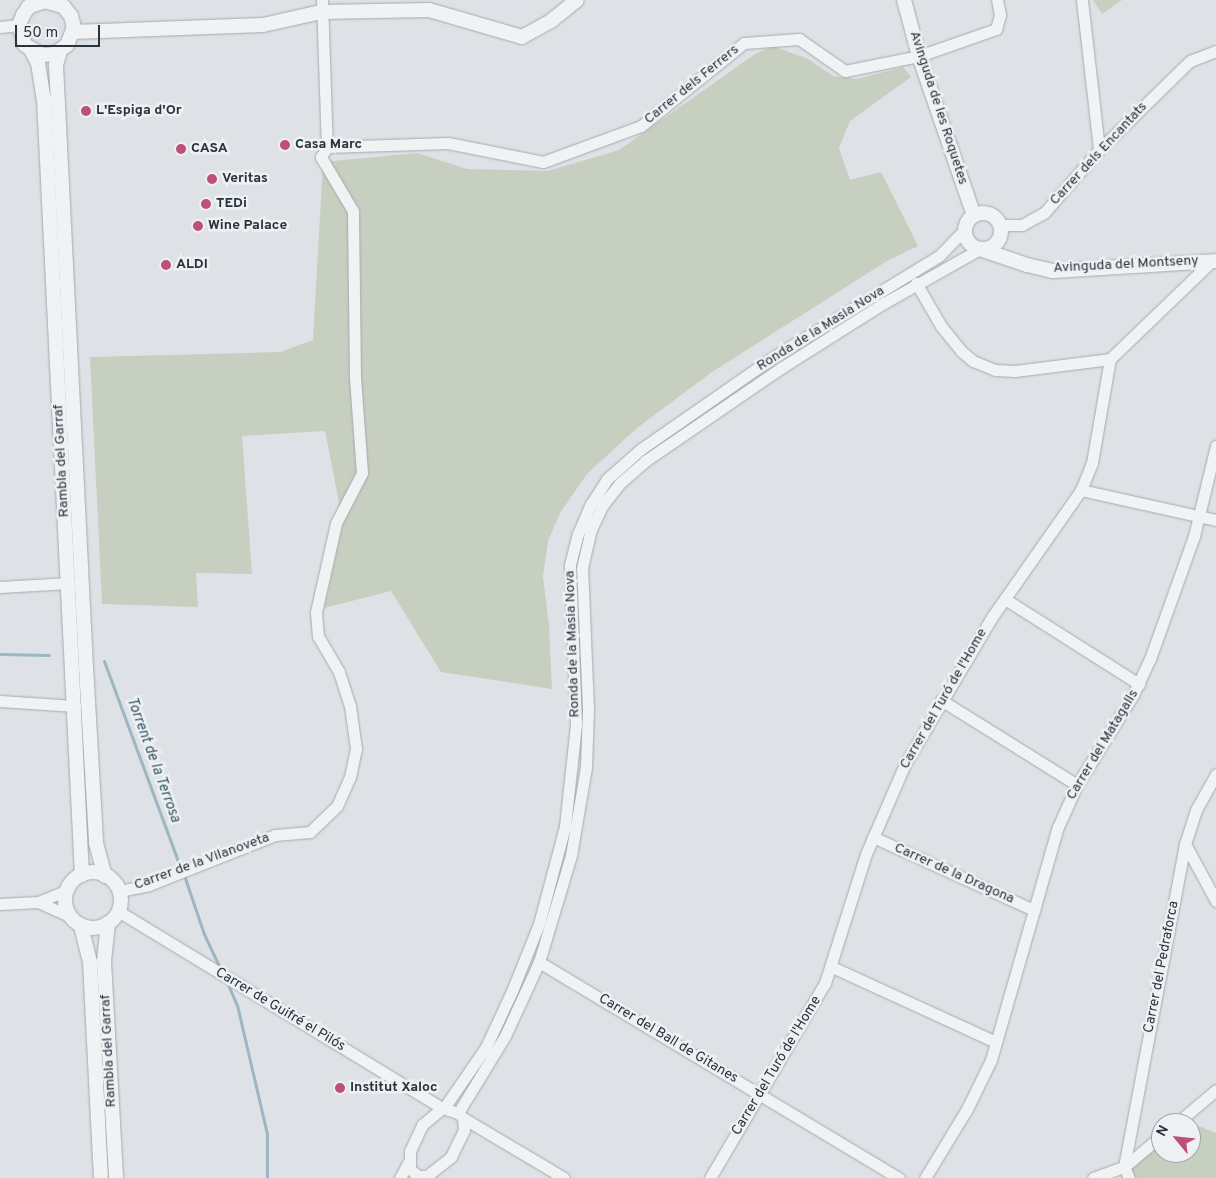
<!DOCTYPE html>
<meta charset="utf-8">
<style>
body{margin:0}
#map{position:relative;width:1216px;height:1178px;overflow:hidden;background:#dee2e6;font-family:Overpass,sans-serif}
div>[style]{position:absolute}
.green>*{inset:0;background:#c7cfc0}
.stream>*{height:3px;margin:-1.5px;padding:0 1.5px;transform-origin:1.5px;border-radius:1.5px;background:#9cb6c2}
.roads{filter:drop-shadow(0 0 1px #a4aaaf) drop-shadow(0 0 1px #a4aaaf)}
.minor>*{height:11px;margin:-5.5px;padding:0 5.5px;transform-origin:5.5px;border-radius:5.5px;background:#f0f2f4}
.tertiary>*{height:14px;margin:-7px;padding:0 7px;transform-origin:7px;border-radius:7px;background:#f0f2f4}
.tertiary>.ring{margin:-7px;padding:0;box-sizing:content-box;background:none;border:14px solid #f0f2f4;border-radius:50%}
.dots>*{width:14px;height:14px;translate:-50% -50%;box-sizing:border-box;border:2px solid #edf1f4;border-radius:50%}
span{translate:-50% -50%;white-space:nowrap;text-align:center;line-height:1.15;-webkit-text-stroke:5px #edf1f4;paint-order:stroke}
.street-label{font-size:14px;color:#29333b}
.poi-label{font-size:14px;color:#29333b;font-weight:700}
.left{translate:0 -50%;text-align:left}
.water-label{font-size:15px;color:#38586a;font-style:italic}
.north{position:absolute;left:1151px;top:1113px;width:50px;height:50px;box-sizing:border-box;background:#edf1f4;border:1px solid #9fa5aa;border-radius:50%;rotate:298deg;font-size:14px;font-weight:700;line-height:20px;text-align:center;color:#29333b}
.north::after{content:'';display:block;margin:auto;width:18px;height:22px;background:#be4f76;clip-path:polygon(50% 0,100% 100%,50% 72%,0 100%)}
.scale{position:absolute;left:15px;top:25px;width:85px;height:22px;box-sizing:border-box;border:2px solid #29333b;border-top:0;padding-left:6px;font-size:15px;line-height:18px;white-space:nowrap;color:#29333b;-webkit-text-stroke:4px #edf1f4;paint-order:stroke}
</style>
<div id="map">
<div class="green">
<i style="clip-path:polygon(1093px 0,1122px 0,1102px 14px)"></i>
<i style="clip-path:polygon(773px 46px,808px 59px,833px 76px,857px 79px,903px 67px,911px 77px,850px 121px,839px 148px,850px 180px,881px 172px,918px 246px,887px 261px,712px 372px,637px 428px,587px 474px,560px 513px,548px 541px,543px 576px,549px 625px,552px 689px,441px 672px,391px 591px,324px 608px,343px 523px,325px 431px,242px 436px,252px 574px,196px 573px,198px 607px,102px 604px,90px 357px,280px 352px,313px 340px,323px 162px,417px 153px,467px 169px,548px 171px,619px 150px,755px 54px)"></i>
<i style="clip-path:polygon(1191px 1123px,1216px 1133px,1216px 1178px,1129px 1178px,1124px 1167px,1161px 1136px,1161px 1153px,1191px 1153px)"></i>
</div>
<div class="stream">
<i style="left:0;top:654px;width:49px;rotate:1.2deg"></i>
<i style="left:104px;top:661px;width:219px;rotate:69.7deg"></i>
<i style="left:185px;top:878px;width:59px;rotate:71.3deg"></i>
<i style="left:204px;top:934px;width:40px;rotate:65deg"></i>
<i style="left:227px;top:982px;width:25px;rotate:67deg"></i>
<i style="left:237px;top:1005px;width:132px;rotate:76.9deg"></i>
<i style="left:267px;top:1134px;width:44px;rotate:90deg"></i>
</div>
<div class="roads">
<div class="minor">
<i style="left:322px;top:0;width:147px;rotate:88.1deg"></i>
<i style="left:1082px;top:0;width:151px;rotate:83.5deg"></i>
<i style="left:0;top:27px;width:19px;rotate:-6deg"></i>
<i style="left:327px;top:147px;width:121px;rotate:-1.9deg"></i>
<i style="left:448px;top:143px;width:97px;rotate:11.3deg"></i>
<i style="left:543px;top:162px;width:104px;rotate:-20.2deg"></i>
<i style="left:641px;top:126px;width:132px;rotate:-38.9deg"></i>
<i style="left:744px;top:43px;width:55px;rotate:-4.2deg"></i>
<i style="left:799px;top:39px;width:56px;rotate:34.8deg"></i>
<i style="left:845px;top:71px;width:76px;rotate:-11.5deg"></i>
<i style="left:919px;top:56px;width:82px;rotate:-19.3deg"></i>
<i style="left:996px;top:29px;width:15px;rotate:-74deg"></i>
<i style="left:1000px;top:15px;width:15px;rotate:-101deg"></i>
<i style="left:1001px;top:225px;width:21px"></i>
<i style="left:1022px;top:225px;width:25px;rotate:-29deg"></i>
<i style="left:1044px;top:213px;width:84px;rotate:-48.9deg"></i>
<i style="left:1099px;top:150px;width:127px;rotate:-44.4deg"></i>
<i style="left:1190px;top:61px;width:28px;rotate:-21deg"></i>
<i style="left:916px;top:283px;width:50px;rotate:59.8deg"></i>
<i style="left:941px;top:326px;width:32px;rotate:51deg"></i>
<i style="left:961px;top:351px;width:16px;rotate:40deg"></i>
<i style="left:973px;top:361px;width:24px;rotate:22deg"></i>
<i style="left:995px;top:370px;width:20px;rotate:3deg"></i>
<i style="left:1015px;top:371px;width:96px;rotate:-7.2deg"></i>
<i style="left:1110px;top:359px;width:141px;rotate:-43.9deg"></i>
<i style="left:1081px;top:490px;width:138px;rotate:12.5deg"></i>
<i style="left:0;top:587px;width:69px;rotate:-3.3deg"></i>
<i style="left:1005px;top:599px;width:159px;rotate:32.4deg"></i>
<i style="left:941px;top:700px;width:160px;rotate:32deg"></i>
<i style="left:0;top:701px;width:75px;rotate:3.8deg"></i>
<i style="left:873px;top:837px;width:177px;rotate:24.4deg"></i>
<i style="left:1185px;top:844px;width:65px;rotate:61.5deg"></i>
<i style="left:119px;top:891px;width:31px;rotate:-11deg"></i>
<i style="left:149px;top:885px;width:136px;rotate:-21.6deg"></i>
<i style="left:275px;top:835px;width:35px;rotate:-5deg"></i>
<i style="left:310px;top:832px;width:37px;rotate:-44deg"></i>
<i style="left:337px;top:806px;width:32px;rotate:-66deg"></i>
<i style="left:350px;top:777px;width:29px;rotate:-78deg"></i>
<i style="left:356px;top:749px;width:43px;rotate:-97.9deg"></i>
<i style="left:350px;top:706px;width:36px;rotate:-108deg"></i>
<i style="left:339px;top:672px;width:42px;rotate:-120.3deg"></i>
<i style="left:318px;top:636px;width:24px;rotate:-95deg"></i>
<i style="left:316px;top:612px;width:91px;rotate:-77.3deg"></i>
<i style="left:336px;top:523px;width:56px;rotate:-62.5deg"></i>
<i style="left:362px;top:473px;width:96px;rotate:-94.2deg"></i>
<i style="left:355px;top:377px;width:166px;rotate:-90.7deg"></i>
<i style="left:353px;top:211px;width:63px;rotate:-120.7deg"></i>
<i style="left:321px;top:157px;width:12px;rotate:-59deg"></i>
<i style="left:38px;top:902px;width:35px;rotate:24deg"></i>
<i style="left:0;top:904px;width:38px;rotate:-3deg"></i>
<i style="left:38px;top:902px;width:32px;rotate:-22deg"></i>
<i style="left:118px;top:911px;width:379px;rotate:31.3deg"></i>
<i style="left:539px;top:962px;width:420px;rotate:31deg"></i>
<i style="left:832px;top:967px;width:180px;rotate:24.6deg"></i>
<i style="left:442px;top:1108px;width:17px;rotate:17deg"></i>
<i style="left:458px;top:1113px;width:7px;rotate:45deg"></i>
<i style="left:463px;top:1118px;width:12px;rotate:85deg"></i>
<i style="left:464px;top:1130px;width:30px;rotate:116deg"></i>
<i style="left:451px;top:1157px;width:31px;rotate:142deg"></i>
<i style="left:427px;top:1176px;width:9px;rotate:180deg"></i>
<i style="left:418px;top:1176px;width:11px;rotate:-139deg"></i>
<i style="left:410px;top:1169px;width:18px;rotate:-90deg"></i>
<i style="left:410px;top:1151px;width:29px;rotate:-65deg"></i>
<i style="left:422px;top:1125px;width:26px;rotate:-40deg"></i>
<i style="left:444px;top:1108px;width:74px;rotate:-55.5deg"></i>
<i style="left:486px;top:1047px;width:62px;rotate:-65.1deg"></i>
<i style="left:512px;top:991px;width:72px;rotate:-68.1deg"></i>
<i style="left:539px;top:924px;width:101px;rotate:-75.1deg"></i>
<i style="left:565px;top:826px;width:103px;rotate:-83.8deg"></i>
<i style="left:576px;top:724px;width:159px;rotate:-92.2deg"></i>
<i style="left:570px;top:565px;width:32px;rotate:-76deg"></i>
<i style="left:578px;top:534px;width:33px;rotate:-67deg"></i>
<i style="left:591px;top:504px;width:30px;rotate:-57deg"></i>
<i style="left:607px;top:479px;width:45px;rotate:-41.4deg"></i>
<i style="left:641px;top:449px;width:163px;rotate:-34.8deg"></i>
<i style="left:775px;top:356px;width:192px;rotate:-31.4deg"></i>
<i style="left:939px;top:256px;width:39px;rotate:-46deg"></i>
<i style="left:458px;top:1113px;width:90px;rotate:-58.6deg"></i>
<i style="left:505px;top:1036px;width:81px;rotate:-65.3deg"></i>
<i style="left:539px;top:962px;width:112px;rotate:-73.3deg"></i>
<i style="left:571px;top:855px;width:89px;rotate:-80.3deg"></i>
<i style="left:586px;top:767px;width:58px;rotate:-88deg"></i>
<i style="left:588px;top:709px;width:141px;rotate:-92.4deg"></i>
<i style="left:582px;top:568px;width:37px;rotate:-77deg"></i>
<i style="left:590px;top:532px;width:29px;rotate:-65deg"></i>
<i style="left:602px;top:506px;width:29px;rotate:-52deg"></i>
<i style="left:620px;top:483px;width:33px;rotate:-41deg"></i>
<i style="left:645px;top:461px;width:165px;rotate:-34.4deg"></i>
<i style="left:781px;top:368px;width:122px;rotate:-32.3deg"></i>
<i style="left:884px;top:303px;width:110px;rotate:-29.4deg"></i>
<i style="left:463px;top:1118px;width:117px;rotate:30.7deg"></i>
<i style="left:1177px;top:1123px;width:51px;rotate:-40.2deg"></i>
<i style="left:400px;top:1178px;width:17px;rotate:-62deg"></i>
<i style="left:710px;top:1178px;width:226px;rotate:-59.5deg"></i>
<i style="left:825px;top:983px;width:135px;rotate:-72.4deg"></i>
<i style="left:866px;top:854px;width:98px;rotate:-66.6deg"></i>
<i style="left:905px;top:764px;width:171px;rotate:-59.4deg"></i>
<i style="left:992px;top:617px;width:155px;rotate:-55deg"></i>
<i style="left:1081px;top:490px;width:29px;rotate:-68deg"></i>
<i style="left:1092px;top:463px;width:106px;rotate:-80.2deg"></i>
<i style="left:925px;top:1178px;width:81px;rotate:-58.7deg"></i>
<i style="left:967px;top:1109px;width:55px;rotate:-63.9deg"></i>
<i style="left:991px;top:1060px;width:242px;rotate:-74deg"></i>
<i style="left:1058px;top:827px;width:46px;rotate:-65.7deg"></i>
<i style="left:1077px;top:785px;width:106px;rotate:-58.1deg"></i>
<i style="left:1133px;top:695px;width:40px;rotate:-65deg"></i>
<i style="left:1150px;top:659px;width:131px;rotate:-70.3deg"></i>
<i style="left:1194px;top:536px;width:93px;rotate:-76.3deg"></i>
<i style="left:1093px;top:1178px;width:33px;rotate:-20deg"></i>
<i style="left:1124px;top:1167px;width:48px;rotate:-40deg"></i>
<i style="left:1129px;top:1178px;width:12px;rotate:-114deg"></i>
<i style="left:1124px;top:1167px;width:329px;rotate:-79.3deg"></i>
<i style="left:1185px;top:844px;width:36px;rotate:-72deg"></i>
<i style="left:1196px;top:810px;width:41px;rotate:-60.9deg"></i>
</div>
<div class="tertiary">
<i style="left:904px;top:0;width:58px;rotate:75deg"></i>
<i style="left:919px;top:56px;width:169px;rotate:71deg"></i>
<i style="left:28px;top:7px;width:18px;rotate:-19deg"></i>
<i style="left:45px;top:1px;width:19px;rotate:16deg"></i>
<i style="left:63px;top:6px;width:13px;rotate:51deg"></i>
<i style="left:71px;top:16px;width:11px;rotate:75deg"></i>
<i style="left:74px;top:27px;width:19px;rotate:111deg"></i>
<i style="left:67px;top:45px;width:16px;rotate:145deg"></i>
<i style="left:54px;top:54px;width:11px;rotate:175deg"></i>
<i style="left:43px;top:55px;width:21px;rotate:-151deg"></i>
<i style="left:25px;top:45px;width:21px;rotate:-107deg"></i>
<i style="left:19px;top:25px;width:11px;rotate:-68deg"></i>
<i style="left:23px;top:15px;width:19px;rotate:-54deg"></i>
<i style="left:73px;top:32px;width:190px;rotate:-2.1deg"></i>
<i style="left:263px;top:25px;width:59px;rotate:-12.6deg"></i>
<i style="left:321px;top:12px;width:108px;rotate:-1.1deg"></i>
<i style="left:429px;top:10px;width:97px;rotate:16.2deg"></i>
<i style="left:522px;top:37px;width:33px;rotate:-29deg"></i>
<i style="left:551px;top:21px;width:33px;rotate:-39deg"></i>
<i style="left:31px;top:50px;width:15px;rotate:62deg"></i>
<i style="left:38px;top:63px;width:36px;rotate:81deg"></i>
<i style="left:44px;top:99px;width:777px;rotate:87.2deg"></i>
<i style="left:60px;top:51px;width:15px;rotate:106deg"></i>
<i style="left:56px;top:65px;width:603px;rotate:87.15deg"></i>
<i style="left:86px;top:667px;width:176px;rotate:86.7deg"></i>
<i style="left:96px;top:843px;width:34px;rotate:75deg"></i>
<i class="ring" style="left:965px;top:213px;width:22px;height:22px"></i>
<i style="left:980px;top:249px;width:50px;rotate:18.8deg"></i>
<i style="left:1027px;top:265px;width:27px;rotate:13deg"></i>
<i style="left:1053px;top:271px;width:163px;rotate:-3.5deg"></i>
<i class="ring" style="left:65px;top:872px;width:42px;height:42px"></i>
<i style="left:108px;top:923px;width:39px;rotate:96deg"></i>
<i style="left:104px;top:962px;width:216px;rotate:86.8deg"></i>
<i style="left:81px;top:926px;width:37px;rotate:76deg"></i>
<i style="left:90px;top:962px;width:216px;rotate:87.1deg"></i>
</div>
</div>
<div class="dots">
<i style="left:86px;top:111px;background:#be4f76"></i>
<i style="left:285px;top:145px;background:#be4f76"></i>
<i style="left:181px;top:149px;background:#be4f76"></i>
<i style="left:212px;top:179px;background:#be4f76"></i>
<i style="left:206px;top:204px;background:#be4f76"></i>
<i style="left:198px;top:226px;background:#be4f76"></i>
<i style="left:166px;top:265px;background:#be4f76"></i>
<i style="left:340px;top:1088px;background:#be4f76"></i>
</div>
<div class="street-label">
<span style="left:692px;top:85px;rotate:-39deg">Carrer dels Ferrers</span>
<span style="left:938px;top:108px;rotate:72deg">Avinguda de les Roquetes</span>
<span style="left:1099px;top:154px;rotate:-47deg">Carrer dels Encantats</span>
<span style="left:1126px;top:265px;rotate:-3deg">Avinguda del Montseny</span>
<span style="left:821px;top:329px;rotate:-32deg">Ronda de la Masia Nova</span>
<span style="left:62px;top:461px;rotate:-93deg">Rambla del Garraf</span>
<span style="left:573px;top:644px;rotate:-92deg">Ronda de la Masia Nova</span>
<span style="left:944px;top:699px;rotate:-60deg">Carrer del Turó de l'Home</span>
<span style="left:1103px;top:745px;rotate:-59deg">Carrer del Matagalls</span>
<span style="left:202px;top:862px;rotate:-20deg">Carrer de la Vilanoveta</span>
<span style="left:954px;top:874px;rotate:24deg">Carrer de la Dragona</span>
<span style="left:1162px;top:967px;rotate:-79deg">Carrer del Pedraforca</span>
<span style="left:280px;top:1010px;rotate:31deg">Carrer de Guifré el Pilós</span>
<span style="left:668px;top:1039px;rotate:31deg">Carrer del Ball de Gitanes</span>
<span style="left:109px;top:1051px;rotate:-93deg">Rambla del Garraf</span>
<span style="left:777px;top:1066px;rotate:-59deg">Carrer del Turó de l'Home</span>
</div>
<div class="poi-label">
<span class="left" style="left:96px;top:111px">L'Espiga d'Or</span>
<span class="left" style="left:295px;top:145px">Casa Marc</span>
<span class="left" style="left:191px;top:149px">CASA</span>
<span class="left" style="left:222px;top:179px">Veritas</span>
<span class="left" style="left:216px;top:204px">TEDi</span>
<span class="left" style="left:208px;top:226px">Wine Palace</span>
<span class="left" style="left:176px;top:265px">ALDI</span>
<span class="left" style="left:350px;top:1088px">Institut Xaloc</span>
</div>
<div class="water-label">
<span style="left:153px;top:760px;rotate:70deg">Torrent de la Terrosa</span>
</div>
<div class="north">N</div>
<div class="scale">50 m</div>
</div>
